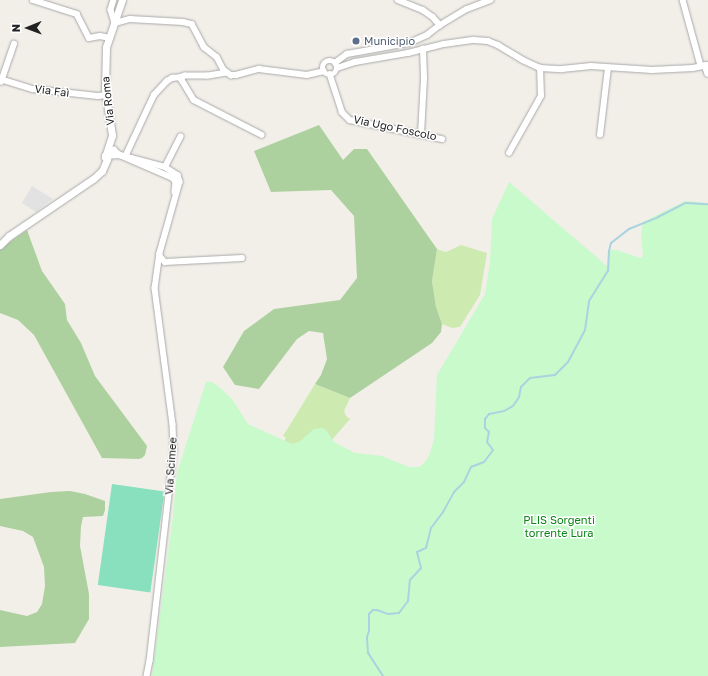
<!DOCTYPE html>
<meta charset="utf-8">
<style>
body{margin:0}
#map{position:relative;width:708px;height:676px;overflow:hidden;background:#f2efe9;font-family:"Golos Text",sans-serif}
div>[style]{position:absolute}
.grass>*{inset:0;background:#cdebb0}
.forest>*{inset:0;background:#add19e}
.park>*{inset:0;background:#c8facc}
.pitch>*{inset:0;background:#88e0be;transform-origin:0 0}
.parking>*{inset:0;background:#e2e2e2}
.stream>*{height:2px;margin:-1px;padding:0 1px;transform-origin:1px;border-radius:1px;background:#aad3df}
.roads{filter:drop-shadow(0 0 1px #a9a9a9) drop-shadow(0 0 1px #a9a9a9)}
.minor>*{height:5.5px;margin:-2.75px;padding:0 2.75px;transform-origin:2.75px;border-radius:2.75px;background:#fff}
.minor>.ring{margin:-2.75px;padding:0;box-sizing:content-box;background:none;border:5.5px solid #fff;border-radius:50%}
.tertiary>*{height:7px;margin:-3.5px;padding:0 3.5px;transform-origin:3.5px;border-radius:3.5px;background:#fff}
.dots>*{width:11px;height:11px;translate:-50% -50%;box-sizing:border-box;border:2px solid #fff;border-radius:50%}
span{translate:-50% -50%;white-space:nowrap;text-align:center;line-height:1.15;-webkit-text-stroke:3px #fff;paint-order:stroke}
.service-label{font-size:11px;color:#4e5e75}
.left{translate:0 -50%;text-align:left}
.street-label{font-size:11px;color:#222}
.park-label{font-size:11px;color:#0c8416}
.north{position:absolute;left:8px;top:8px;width:40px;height:40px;-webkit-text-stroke:3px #fff;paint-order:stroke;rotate:269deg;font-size:11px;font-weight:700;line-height:16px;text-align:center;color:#222}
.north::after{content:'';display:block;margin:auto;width:14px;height:18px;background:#222;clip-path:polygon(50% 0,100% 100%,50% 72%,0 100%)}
</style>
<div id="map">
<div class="grass">
<i style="clip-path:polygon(461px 245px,487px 253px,480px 295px,460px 327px,452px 328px,442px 324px,436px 307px,432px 281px,437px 249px,446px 252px)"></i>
<i style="clip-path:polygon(315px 384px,350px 398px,344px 411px,346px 416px,350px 419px,305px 471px,265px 474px,286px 438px,283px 436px)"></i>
</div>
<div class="forest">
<i style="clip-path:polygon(319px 125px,343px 160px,354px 149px,367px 149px,437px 249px,432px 281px,436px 307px,442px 324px,441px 332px,432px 343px,350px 398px,315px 384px,321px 375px,327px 359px,323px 333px,309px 331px,297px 339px,259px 389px,235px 385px,223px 367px,244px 331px,274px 309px,340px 300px,357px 278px,354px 216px,331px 190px,271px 192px,254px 151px)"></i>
<i style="clip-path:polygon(27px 230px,42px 271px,65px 304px,67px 320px,81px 343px,95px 376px,147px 446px,145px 455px,142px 458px,139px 459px,102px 458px,34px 335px,18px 320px,0 313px,0 249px)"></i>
<i style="clip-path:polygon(70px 491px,85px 494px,105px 501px,105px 510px,103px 516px,83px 517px,81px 526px,80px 546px,89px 594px,89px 619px,75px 643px,0 647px,0 610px,27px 616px,37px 612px,42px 604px,45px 586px,44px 567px,33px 537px,23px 531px,0 526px,0 499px,51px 492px)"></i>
</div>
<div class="park">
<i style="clip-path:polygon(509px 182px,607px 266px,608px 253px,611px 250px,617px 250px,640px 258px,643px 256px,641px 235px,643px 222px,685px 201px,708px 203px,708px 676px,152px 676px,173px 515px,177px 473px,206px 382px,212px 382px,218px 386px,232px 399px,248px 424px,292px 444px,299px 442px,314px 429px,322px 428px,326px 430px,334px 442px,355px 453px,382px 456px,409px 467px,419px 467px,425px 462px,429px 456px,434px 439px,437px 375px,485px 294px,490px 262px,492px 219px)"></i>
</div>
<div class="pitch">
<i style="left:112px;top:484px;width:53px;height:102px;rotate:8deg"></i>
</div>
<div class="parking">
<i style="clip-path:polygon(32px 186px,53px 199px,36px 212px,22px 203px)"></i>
</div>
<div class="stream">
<i style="left:383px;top:676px;width:27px;rotate:-123deg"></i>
<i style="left:368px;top:653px;width:16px;rotate:-94deg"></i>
<i style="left:367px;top:637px;width:6px;rotate:-72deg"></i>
<i style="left:369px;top:631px;width:17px;rotate:-90deg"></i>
<i style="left:369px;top:614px;width:6px;rotate:-45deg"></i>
<i style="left:373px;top:610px;width:4px"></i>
<i style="left:377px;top:610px;width:12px;rotate:20deg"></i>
<i style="left:388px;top:614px;width:11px;rotate:-5deg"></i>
<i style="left:399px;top:613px;width:15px;rotate:-53deg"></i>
<i style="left:408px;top:601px;width:21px;rotate:-85deg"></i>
<i style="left:410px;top:580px;width:16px;rotate:-47deg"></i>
<i style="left:421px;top:568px;width:16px;rotate:-104deg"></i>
<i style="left:417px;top:552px;width:10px;rotate:-24deg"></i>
<i style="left:426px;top:548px;width:21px;rotate:-76deg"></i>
<i style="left:431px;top:528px;width:20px;rotate:-53deg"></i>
<i style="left:443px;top:512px;width:23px;rotate:-61deg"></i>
<i style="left:454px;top:492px;width:14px;rotate:-45deg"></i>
<i style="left:464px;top:482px;width:17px;rotate:-65deg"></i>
<i style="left:471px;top:467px;width:14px;rotate:-21deg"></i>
<i style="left:484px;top:462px;width:15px;rotate:-53deg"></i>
<i style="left:493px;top:450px;width:10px;rotate:-127deg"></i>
<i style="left:487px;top:442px;width:10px;rotate:-79deg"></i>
<i style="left:489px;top:432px;width:6px;rotate:-135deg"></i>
<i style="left:485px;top:428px;width:9px;rotate:-90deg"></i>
<i style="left:485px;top:419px;width:6px;rotate:-51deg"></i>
<i style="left:489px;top:414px;width:15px;rotate:-11deg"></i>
<i style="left:504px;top:411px;width:10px;rotate:-29deg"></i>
<i style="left:513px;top:406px;width:11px;rotate:-56deg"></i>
<i style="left:519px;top:397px;width:10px;rotate:-79deg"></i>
<i style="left:521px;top:387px;width:13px;rotate:-45deg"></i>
<i style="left:530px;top:378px;width:25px;rotate:-7deg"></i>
<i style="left:555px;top:375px;width:18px;rotate:-45deg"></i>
<i style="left:568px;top:362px;width:36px;rotate:-62deg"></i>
<i style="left:585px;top:330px;width:29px;rotate:-82deg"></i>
<i style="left:589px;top:301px;width:36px;rotate:-58deg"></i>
<i style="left:608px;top:271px;width:20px;rotate:-87deg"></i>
<i style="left:609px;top:251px;width:8px;rotate:-76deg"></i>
<i style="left:611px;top:243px;width:23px;rotate:-38deg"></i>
<i style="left:629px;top:229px;width:31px;rotate:-22deg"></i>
<i style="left:658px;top:217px;width:31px;rotate:-27deg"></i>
<i style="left:686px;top:203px;width:22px;rotate:3deg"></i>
</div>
<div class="roads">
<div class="minor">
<i style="left:33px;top:0;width:46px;rotate:17.7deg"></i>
<i style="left:77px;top:14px;width:27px;rotate:63deg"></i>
<i style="left:89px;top:38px;width:11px;rotate:-10deg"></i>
<i style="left:100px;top:36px;width:10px;rotate:11deg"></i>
<i style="left:114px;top:0;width:10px;rotate:107deg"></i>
<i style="left:111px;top:10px;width:14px;rotate:73deg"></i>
<i style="left:115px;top:23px;width:16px;rotate:-15deg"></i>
<i style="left:130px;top:19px;width:53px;rotate:3.2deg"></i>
<i style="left:183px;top:22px;width:9px;rotate:13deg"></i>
<i style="left:192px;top:24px;width:26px;rotate:62deg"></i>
<i style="left:204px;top:47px;width:16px;rotate:38deg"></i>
<i style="left:217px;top:57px;width:15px;rotate:62deg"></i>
<i style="left:224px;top:70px;width:9px;rotate:36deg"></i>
<i style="left:231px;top:75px;width:5px"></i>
<i style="left:236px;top:75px;width:24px;rotate:-15deg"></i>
<i style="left:259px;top:69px;width:48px;rotate:7.1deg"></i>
<i style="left:307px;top:75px;width:17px;rotate:-13deg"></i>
<i style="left:398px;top:0;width:27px;rotate:22deg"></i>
<i style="left:423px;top:10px;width:12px;rotate:35deg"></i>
<i style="left:433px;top:17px;width:11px;rotate:49deg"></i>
<i style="left:683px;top:0;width:68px;rotate:74.7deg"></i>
<i class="ring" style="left:323px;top:61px;width:8.5px;height:8.5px"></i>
<i style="left:335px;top:63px;width:15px;rotate:-37deg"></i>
<i style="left:347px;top:54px;width:63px;rotate:-10.1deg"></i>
<i style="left:409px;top:43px;width:20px;rotate:-24deg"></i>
<i style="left:427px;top:35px;width:16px;rotate:-38deg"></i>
<i style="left:440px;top:25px;width:31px;rotate:-31deg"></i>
<i style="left:467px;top:9px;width:25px;rotate:-21deg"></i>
<i style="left:705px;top:65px;width:9px;rotate:72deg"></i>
<i style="left:337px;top:68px;width:19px;rotate:-18deg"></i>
<i style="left:355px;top:62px;width:54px;rotate:-9.6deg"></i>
<i style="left:408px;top:53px;width:37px;rotate:-14deg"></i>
<i style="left:444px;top:44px;width:30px;rotate:-8deg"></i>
<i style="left:474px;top:40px;width:14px;rotate:4deg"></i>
<i style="left:488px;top:41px;width:11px;rotate:22deg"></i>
<i style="left:498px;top:45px;width:29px;rotate:31deg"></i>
<i style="left:523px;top:60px;width:19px;rotate:25deg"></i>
<i style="left:540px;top:68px;width:22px;rotate:3deg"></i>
<i style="left:562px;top:69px;width:29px;rotate:-6deg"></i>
<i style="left:591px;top:66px;width:61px;rotate:3.8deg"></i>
<i style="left:652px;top:70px;width:41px;rotate:-2.8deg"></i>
<i style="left:693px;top:68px;width:15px;rotate:-11deg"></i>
<i style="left:227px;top:73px;width:20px;rotate:171deg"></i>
<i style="left:207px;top:76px;width:22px;rotate:180deg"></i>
<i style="left:185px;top:76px;width:3px;rotate:162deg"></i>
<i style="left:182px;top:77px;width:3px;rotate:90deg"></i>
<i style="left:182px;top:80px;width:23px;rotate:59deg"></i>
<i style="left:194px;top:100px;width:76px;rotate:27.2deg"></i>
<i style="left:330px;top:74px;width:40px;rotate:72deg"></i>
<i style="left:342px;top:112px;width:11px;rotate:45deg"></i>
<i style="left:350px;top:120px;width:94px;rotate:11.7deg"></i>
<i style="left:0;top:79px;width:34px;rotate:17deg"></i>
<i style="left:33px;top:89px;width:65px;rotate:6.1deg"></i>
<i style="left:98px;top:96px;width:8px;rotate:-7deg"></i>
<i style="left:1px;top:82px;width:40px;rotate:-71.1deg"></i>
<i style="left:421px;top:134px;width:56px;rotate:-86.9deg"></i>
<i style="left:424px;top:78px;width:29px;rotate:-92deg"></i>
<i style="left:600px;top:135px;width:67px;rotate:-83.2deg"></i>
<i style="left:509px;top:153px;width:65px;rotate:-60.7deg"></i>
<i style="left:541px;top:96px;width:28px;rotate:-92deg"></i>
<i style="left:126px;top:155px;width:66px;rotate:-65deg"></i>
<i style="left:154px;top:95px;width:19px;rotate:-47deg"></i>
<i style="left:167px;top:81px;width:6px;rotate:-31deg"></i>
<i style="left:172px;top:78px;width:10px;rotate:-6deg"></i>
<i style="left:105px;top:156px;width:11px;rotate:-34deg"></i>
<i style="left:114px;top:150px;width:8px;rotate:40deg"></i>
<i style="left:120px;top:155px;width:47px;rotate:14.9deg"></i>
<i style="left:165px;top:167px;width:15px;rotate:32deg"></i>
<i style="left:178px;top:175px;width:7px;rotate:74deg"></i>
<i style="left:180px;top:182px;width:74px;rotate:105.7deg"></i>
<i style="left:160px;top:253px;width:35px;rotate:98deg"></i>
<i style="left:155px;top:288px;width:137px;rotate:82.5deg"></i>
<i style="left:173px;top:424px;width:27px;rotate:88deg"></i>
<i style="left:174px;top:451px;width:211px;rotate:96.5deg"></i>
<i style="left:150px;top:661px;width:15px;rotate:101deg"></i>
<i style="left:105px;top:156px;width:15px;rotate:-4deg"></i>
<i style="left:120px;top:155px;width:58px;rotate:23.5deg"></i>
<i style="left:173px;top:178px;width:5px;rotate:53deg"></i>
<i style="left:176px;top:182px;width:10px;rotate:96deg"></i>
<i style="left:165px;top:167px;width:34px;rotate:-63deg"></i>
<i style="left:160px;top:256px;width:8px;rotate:50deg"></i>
<i style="left:165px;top:262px;width:77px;rotate:-3deg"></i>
</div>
<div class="tertiary">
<i style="left:0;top:245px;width:13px;rotate:-45deg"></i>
<i style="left:9px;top:236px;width:102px;rotate:-34.2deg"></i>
<i style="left:93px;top:179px;width:12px;rotate:-42deg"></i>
<i style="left:102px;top:171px;width:13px;rotate:-67deg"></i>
<i style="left:107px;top:159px;width:3px;rotate:-135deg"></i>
<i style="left:105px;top:157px;width:23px;rotate:-72deg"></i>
<i style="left:112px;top:135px;width:47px;rotate:-98.7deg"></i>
<i style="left:105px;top:89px;width:42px;rotate:-88.6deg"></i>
<i style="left:106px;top:47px;width:50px;rotate:-71.2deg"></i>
</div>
</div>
<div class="dots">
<i style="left:356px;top:41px;background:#5c6f8a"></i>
</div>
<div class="service-label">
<span class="left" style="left:364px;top:41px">Municipio</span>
</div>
<div class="street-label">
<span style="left:52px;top:91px;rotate:7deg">Via Faì</span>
<span style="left:108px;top:101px;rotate:-96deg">Via Roma</span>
<span style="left:395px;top:128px;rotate:12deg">Via Ugo Foscolo</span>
<span style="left:171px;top:466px;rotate:-86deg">Via Scimee</span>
</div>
<div class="park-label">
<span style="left:559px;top:527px">PLIS Sorgenti<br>torrente Lura</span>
</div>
<div class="north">N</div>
</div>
